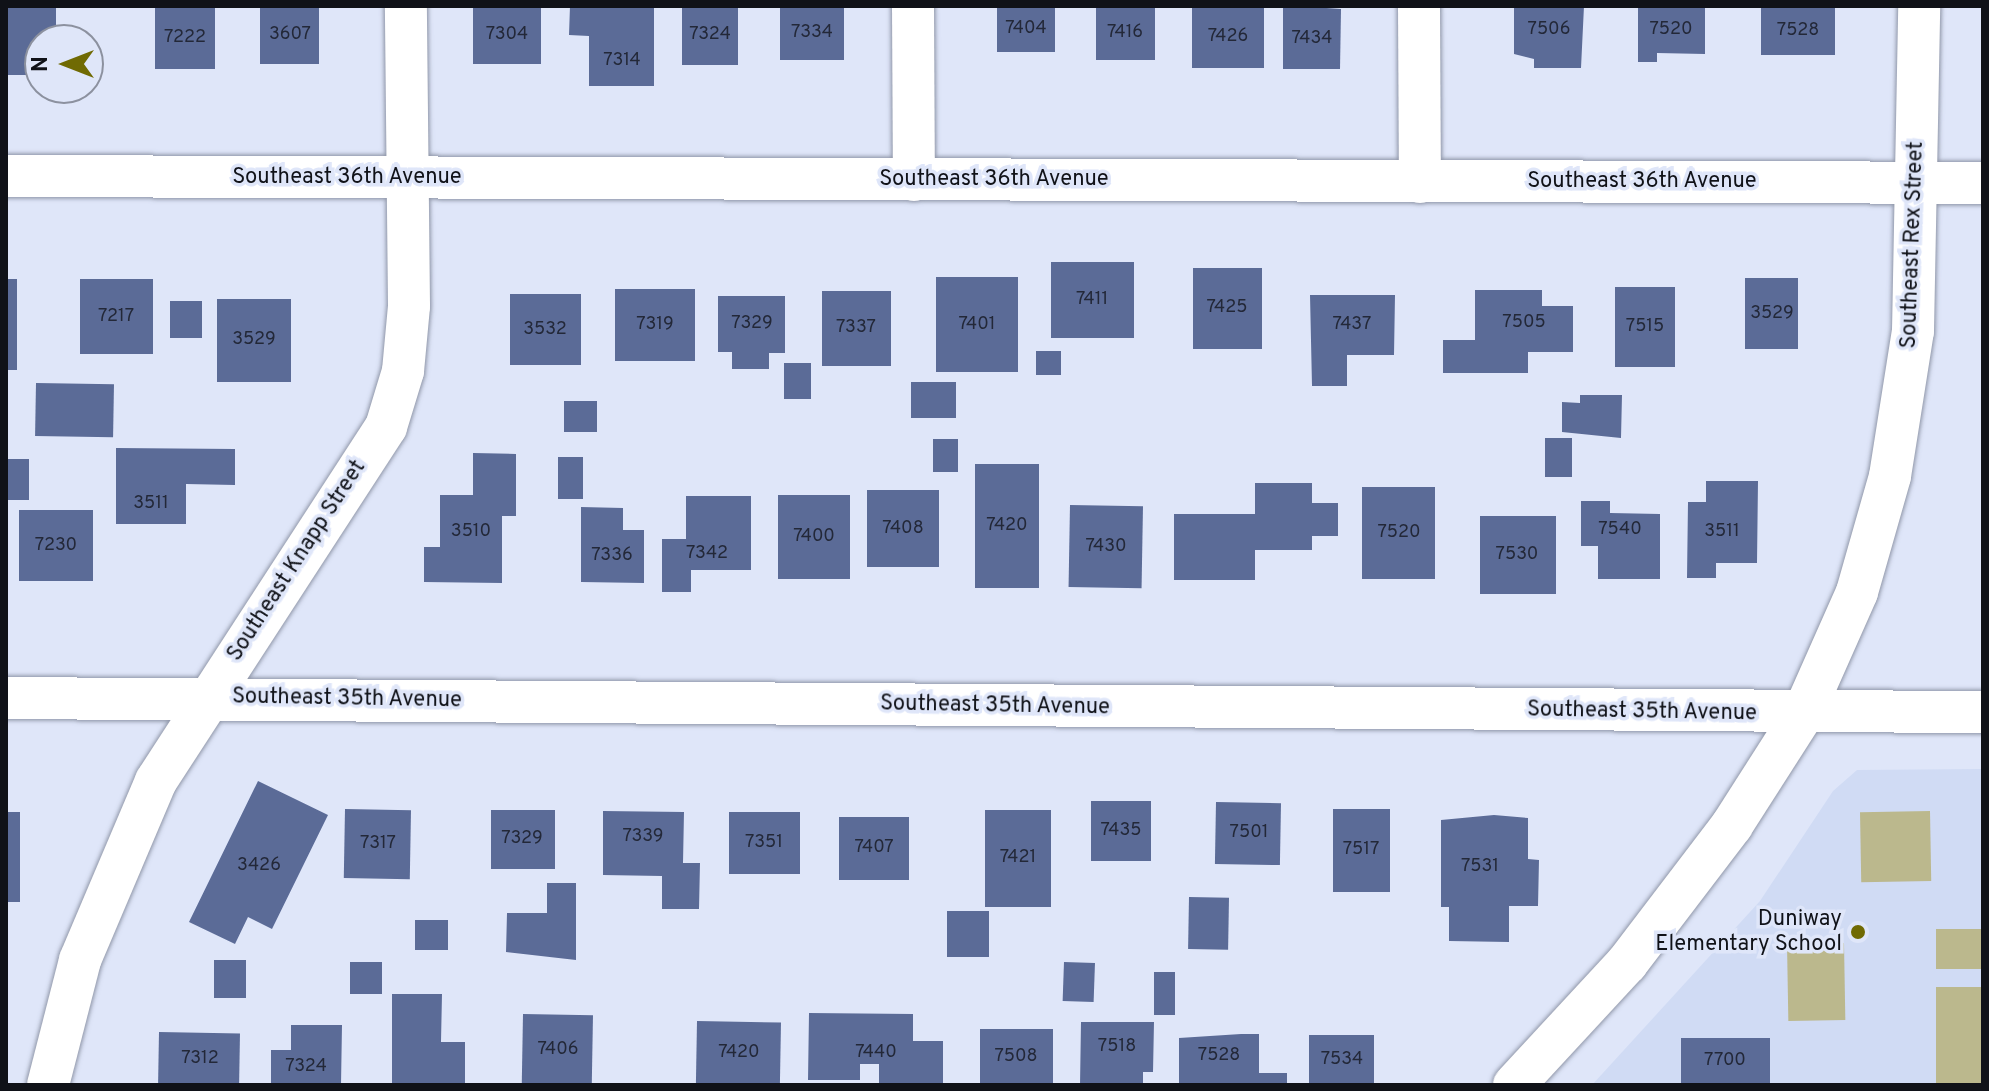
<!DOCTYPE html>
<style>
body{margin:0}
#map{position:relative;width:1989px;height:1091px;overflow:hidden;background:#dfe6f9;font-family:Overpass,sans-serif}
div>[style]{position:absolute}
.built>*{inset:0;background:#d0dbf4}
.green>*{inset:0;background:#bbb88d;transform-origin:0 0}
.building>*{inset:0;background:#5b6b97;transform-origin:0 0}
.roads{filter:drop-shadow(0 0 2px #9097a9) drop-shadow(0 0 2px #9097a9)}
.minor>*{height:42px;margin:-21px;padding:0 21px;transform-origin:21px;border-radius:21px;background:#fff}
.dots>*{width:22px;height:22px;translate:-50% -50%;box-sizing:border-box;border:4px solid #dfe6f9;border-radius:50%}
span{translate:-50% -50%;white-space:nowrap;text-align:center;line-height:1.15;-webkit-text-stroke:7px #dfe6f9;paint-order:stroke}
.number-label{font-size:18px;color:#232838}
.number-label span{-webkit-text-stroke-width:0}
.street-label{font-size:22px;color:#101218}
.poi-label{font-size:22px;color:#101218}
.right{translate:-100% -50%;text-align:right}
.frame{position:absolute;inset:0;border:8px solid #101218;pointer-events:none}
.north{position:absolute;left:24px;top:24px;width:80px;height:80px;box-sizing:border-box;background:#dfe6f9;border:2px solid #8c919f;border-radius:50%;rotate:270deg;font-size:22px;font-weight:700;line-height:32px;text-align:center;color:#101218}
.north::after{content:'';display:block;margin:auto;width:28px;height:36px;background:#706a03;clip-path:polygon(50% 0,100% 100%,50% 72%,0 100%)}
</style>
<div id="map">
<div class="built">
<i style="clip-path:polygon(1983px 769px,1983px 1085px,1592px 1085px,1760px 901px,1833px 791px,1857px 770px)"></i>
</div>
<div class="green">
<i style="left:1930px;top:811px;width:70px;height:70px;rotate:89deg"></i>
<i style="left:1983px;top:929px;width:40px;height:47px;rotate:90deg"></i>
<i style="left:1844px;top:943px;width:77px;height:57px;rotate:89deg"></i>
<i style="left:1936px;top:987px;width:47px;height:98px"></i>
</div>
<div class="building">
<i style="clip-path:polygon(6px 6px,56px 6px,56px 40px,40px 40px,40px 75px,6px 75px)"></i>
<i style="left:155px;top:6px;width:60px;height:63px"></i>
<i style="left:260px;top:6px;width:59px;height:58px"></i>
<i style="left:473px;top:6px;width:68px;height:58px"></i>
<i style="clip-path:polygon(570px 6px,654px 6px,654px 86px,589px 86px,589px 36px,569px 35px)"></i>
<i style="left:682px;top:6px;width:56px;height:59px"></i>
<i style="left:780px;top:6px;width:64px;height:54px"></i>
<i style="left:997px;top:6px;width:58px;height:46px"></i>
<i style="left:1096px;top:6px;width:59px;height:54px"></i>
<i style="left:1192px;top:6px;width:72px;height:62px"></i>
<i style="clip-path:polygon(1297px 6px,1341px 9px,1340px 69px,1283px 69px,1283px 8px)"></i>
<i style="clip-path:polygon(1514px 6px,1584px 6px,1581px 68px,1534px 68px,1534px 59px,1514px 54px)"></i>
<i style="clip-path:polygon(1638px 6px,1705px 6px,1705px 54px,1657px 53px,1657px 62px,1638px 62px)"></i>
<i style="left:1761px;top:6px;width:74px;height:49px"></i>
<i style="left:1051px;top:262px;width:83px;height:76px"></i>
<i style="left:1193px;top:268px;width:69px;height:81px"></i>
<i style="left:936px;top:277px;width:82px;height:95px"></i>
<i style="left:1745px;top:278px;width:53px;height:71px"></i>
<i style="left:6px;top:279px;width:11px;height:91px"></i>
<i style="left:80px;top:279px;width:73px;height:75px"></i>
<i style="left:1615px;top:287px;width:60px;height:80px"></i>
<i style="left:615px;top:289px;width:80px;height:72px"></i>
<i style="clip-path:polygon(1475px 290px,1542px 290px,1542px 306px,1573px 306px,1573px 352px,1528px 352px,1528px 373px,1443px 373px,1443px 340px,1475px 340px)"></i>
<i style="left:822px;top:291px;width:69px;height:75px"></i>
<i style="left:510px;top:294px;width:71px;height:71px"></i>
<i style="clip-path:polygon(1310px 295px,1395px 295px,1394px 355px,1347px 355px,1347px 386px,1312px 386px)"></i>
<i style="clip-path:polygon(718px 296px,785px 296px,785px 353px,769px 353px,769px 369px,732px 369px,732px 352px,718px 352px)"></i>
<i style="left:217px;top:299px;width:74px;height:83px"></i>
<i style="left:170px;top:301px;width:32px;height:37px"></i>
<i style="left:1036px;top:351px;width:25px;height:24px"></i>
<i style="left:784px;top:363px;width:27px;height:36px"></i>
<i style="left:911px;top:382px;width:45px;height:36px"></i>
<i style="left:36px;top:383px;width:78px;height:53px;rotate:1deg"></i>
<i style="clip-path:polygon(1580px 395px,1622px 395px,1621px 438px,1562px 432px,1562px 402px,1580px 403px)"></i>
<i style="left:564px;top:401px;width:33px;height:31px"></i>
<i style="left:1545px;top:438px;width:27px;height:39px"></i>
<i style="left:933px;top:439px;width:25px;height:33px"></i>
<i style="clip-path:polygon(116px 448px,235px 449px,235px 485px,186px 484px,186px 524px,116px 524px)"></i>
<i style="clip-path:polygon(473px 453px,516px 454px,516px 516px,502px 516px,502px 583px,424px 582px,424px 547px,440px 547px,440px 495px,473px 495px)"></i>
<i style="left:558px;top:457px;width:25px;height:42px"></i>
<i style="left:6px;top:459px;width:23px;height:41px"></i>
<i style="left:975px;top:464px;width:64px;height:124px"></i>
<i style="clip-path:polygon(1706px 481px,1758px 481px,1757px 563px,1716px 563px,1716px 578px,1687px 578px,1688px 502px,1706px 502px)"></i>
<i style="clip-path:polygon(1255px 483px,1312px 483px,1312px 503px,1338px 503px,1338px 536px,1312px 536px,1312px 550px,1255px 550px,1255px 580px,1174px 580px,1174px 514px,1255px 514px)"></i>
<i style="left:1362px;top:487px;width:73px;height:92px"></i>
<i style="left:867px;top:490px;width:72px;height:77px"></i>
<i style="left:778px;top:495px;width:72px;height:84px"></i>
<i style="clip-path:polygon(686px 496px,751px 496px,751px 570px,691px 570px,691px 592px,662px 592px,662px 539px,686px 539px)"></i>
<i style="clip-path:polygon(1581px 501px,1610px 501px,1610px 513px,1660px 514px,1660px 579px,1598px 579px,1598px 546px,1581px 546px)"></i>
<i style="left:1070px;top:505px;width:73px;height:82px;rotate:1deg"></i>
<i style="clip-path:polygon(581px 507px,623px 508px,623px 530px,644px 530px,644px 583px,581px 582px)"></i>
<i style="left:19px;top:510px;width:74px;height:71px"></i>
<i style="left:1480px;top:516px;width:76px;height:78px"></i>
<i style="clip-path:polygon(258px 781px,328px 815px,272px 929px,248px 917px,235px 944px,189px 922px)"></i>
<i style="left:1091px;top:801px;width:60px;height:60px"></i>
<i style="left:1216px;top:802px;width:65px;height:62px;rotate:1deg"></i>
<i style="left:345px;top:809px;width:66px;height:69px;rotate:1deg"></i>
<i style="left:1333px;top:809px;width:57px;height:83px"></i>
<i style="left:491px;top:810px;width:64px;height:59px"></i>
<i style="left:985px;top:810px;width:66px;height:97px"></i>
<i style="clip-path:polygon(603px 811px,684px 812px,683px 863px,700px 863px,699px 909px,662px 909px,662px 876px,603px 875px)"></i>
<i style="left:6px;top:812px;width:14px;height:90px"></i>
<i style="left:729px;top:812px;width:71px;height:62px"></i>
<i style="clip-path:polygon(1494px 815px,1528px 818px,1528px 859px,1539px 860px,1538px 906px,1509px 906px,1509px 942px,1449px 941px,1449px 907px,1441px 907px,1441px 820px)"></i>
<i style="left:839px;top:817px;width:70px;height:63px"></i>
<i style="clip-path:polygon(547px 883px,576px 883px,576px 960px,506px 952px,507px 913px,547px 913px)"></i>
<i style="left:1189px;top:897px;width:40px;height:52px;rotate:1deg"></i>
<i style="left:947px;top:911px;width:42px;height:46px"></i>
<i style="left:415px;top:920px;width:33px;height:30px"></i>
<i style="left:214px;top:960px;width:32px;height:38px"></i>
<i style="left:350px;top:962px;width:32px;height:32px"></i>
<i style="left:1064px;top:962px;width:31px;height:39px;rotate:2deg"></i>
<i style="left:1154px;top:972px;width:21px;height:43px"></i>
<i style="clip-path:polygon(392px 994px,442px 994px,441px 1042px,465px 1042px,465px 1085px,392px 1085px)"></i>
<i style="clip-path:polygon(809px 1013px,913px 1014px,913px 1041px,943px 1041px,943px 1085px,879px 1085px,879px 1064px,860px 1064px,860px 1080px,808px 1080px)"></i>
<i style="left:523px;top:1014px;width:70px;height:71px;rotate:1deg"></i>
<i style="left:697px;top:1021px;width:84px;height:64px;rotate:1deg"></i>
<i style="clip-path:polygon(1081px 1022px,1154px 1022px,1153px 1072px,1143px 1072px,1143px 1085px,1080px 1085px)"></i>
<i style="clip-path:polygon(291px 1025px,342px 1025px,341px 1085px,271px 1085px,271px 1050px,291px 1050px)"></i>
<i style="left:980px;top:1029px;width:73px;height:56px"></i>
<i style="left:159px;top:1032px;width:81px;height:53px;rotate:1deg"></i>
<i style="clip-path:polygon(1241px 1034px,1259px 1034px,1259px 1073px,1287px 1073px,1287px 1085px,1179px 1085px,1179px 1038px)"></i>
<i style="left:1309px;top:1035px;width:65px;height:50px"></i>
<i style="left:1681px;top:1038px;width:89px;height:47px"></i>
</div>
<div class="roads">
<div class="minor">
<i style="left:913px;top:6px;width:174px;rotate:89.7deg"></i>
<i style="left:1419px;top:6px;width:176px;rotate:89.7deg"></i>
<i style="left:6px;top:176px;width:1977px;rotate:0.2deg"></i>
<i style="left:6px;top:698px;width:1977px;rotate:0.41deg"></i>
<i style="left:48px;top:1085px;width:129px;rotate:-75.6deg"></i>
<i style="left:80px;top:960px;width:194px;rotate:-67deg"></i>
<i style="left:156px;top:781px;width:422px;rotate:-57deg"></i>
<i style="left:386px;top:427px;width:59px;rotate:-73.1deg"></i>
<i style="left:403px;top:371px;width:65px;rotate:-84.7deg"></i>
<i style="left:409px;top:306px;width:300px;rotate:-90.6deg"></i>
<i style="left:1514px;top:1085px;width:166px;rotate:-47.2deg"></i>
<i style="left:1627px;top:963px;width:173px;rotate:-52.7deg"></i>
<i style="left:1732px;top:825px;width:132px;rotate:-57.4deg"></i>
<i style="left:1803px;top:714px;width:133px;rotate:-66.1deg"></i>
<i style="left:1857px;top:592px;width:121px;rotate:-74.1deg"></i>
<i style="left:1890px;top:476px;width:147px;rotate:-81deg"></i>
<i style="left:1913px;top:331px;width:325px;rotate:-88.9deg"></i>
</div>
</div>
<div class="dots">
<i style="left:1858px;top:932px;background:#706a03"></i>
</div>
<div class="number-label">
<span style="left:1026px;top:29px">7404</span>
<span style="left:1549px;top:30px">7506</span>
<span style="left:1671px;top:30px">7520</span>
<span style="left:1798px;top:31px">7528</span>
<span style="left:812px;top:33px">7334</span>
<span style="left:1125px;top:33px">7416</span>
<span style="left:290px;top:35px">3607</span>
<span style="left:507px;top:35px">7304</span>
<span style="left:710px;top:35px">7324</span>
<span style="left:1228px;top:37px">7426</span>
<span style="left:185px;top:38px">7222</span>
<span style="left:1312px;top:39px">7434</span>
<span style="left:622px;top:61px">7314</span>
<span style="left:1092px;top:300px">7411</span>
<span style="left:1227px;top:308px">7425</span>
<span style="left:1772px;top:314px">3529</span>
<span style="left:116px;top:317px">7217</span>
<span style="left:1524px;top:323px">7505</span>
<span style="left:752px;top:324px">7329</span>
<span style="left:655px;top:325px">7319</span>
<span style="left:977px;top:325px">7401</span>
<span style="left:1352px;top:325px">7437</span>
<span style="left:1645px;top:327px">7515</span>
<span style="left:856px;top:328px">7337</span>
<span style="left:545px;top:330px">3532</span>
<span style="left:254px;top:340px">3529</span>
<span style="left:151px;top:504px">3511</span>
<span style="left:1007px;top:526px">7420</span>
<span style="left:903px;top:529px">7408</span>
<span style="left:1620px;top:530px">7540</span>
<span style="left:471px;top:532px">3510</span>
<span style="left:1722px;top:532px">3511</span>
<span style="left:1399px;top:533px">7520</span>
<span style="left:814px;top:537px">7400</span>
<span style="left:56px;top:546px">7230</span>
<span style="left:1106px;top:547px">7430</span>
<span style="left:707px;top:554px">7342</span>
<span style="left:1517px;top:555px">7530</span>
<span style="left:612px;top:556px">7336</span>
<span style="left:1121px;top:831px">7435</span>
<span style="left:1249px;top:833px">7501</span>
<span style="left:643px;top:837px">7339</span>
<span style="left:522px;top:839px">7329</span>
<span style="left:764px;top:843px">7351</span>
<span style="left:378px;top:844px">7317</span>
<span style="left:874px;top:848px">7407</span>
<span style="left:1361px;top:850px">7517</span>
<span style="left:1018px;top:858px">7421</span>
<span style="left:259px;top:866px">3426</span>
<span style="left:1480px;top:867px">7531</span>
<span style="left:1117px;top:1047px">7518</span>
<span style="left:558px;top:1050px">7406</span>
<span style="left:739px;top:1053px">7420</span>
<span style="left:876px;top:1053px">7440</span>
<span style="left:1219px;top:1056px">7528</span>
<span style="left:1016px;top:1057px">7508</span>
<span style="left:200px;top:1059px">7312</span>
<span style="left:1342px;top:1060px">7534</span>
<span style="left:1725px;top:1061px">7700</span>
<span style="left:306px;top:1067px">7324</span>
</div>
<div class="street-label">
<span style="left:347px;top:178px">Southeast 36th Avenue</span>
<span style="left:994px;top:180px">Southeast 36th Avenue</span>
<span style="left:1642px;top:182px">Southeast 36th Avenue</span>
<span style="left:1913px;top:245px;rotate:-88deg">Southeast Rex Street</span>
<span style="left:297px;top:561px;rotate:-57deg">Southeast Knapp Street</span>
<span style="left:347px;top:699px;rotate:1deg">Southeast 35th Avenue</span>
<span style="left:995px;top:706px;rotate:1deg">Southeast 35th Avenue</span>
<span style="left:1642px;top:712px;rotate:1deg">Southeast 35th Avenue</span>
</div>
<div class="poi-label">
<span class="right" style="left:1842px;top:932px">Duniway<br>Elementary School</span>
</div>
<div class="frame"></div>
<div class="north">N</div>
</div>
